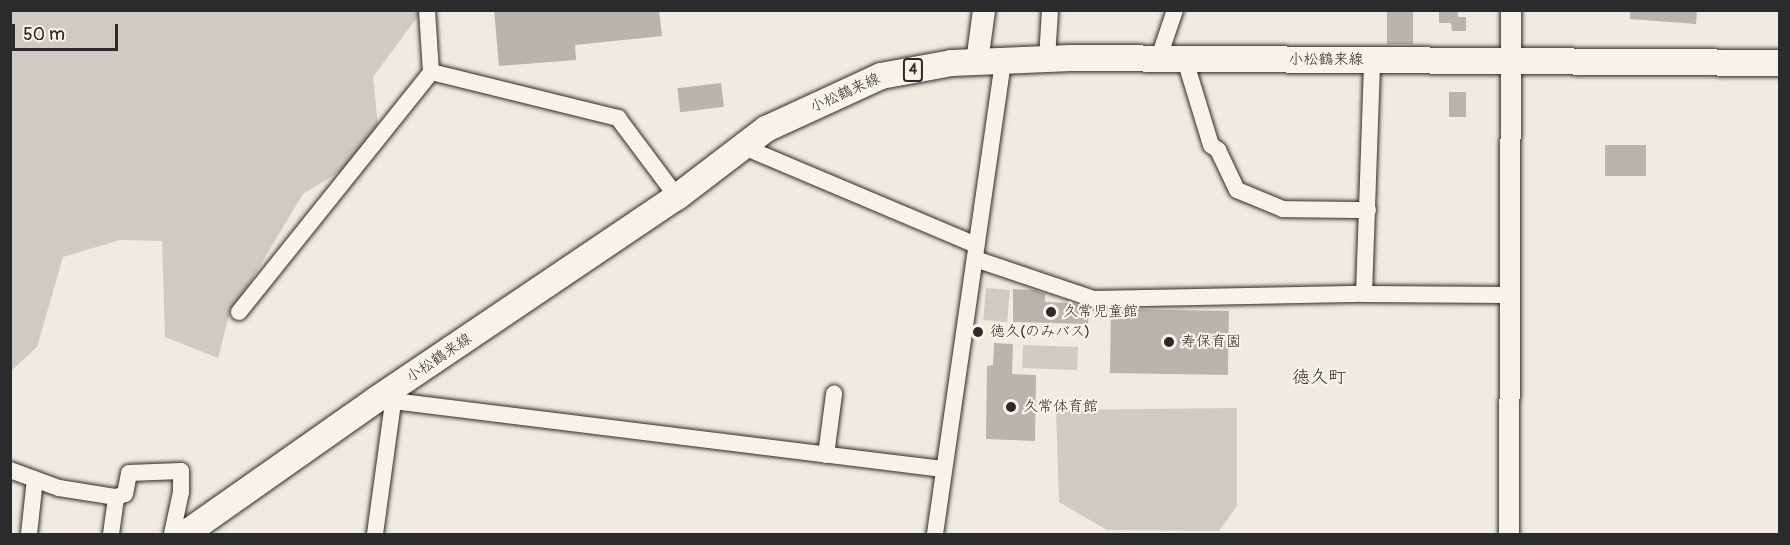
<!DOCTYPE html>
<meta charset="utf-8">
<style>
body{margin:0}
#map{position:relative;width:1790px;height:545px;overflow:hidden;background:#efebe0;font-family:Pangolin,"Klee One",sans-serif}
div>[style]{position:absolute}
.green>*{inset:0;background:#cfcbc2;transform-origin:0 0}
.building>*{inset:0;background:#b8b5ae;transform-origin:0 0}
.roads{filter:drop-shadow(0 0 2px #2b2b2b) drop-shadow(0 0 2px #2b2b2b)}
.minor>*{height:16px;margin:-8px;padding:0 8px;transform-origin:8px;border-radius:8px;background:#f7f3e8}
.tertiary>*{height:20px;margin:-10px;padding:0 10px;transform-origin:10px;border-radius:10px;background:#f7f3e8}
.secondary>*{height:22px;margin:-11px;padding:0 11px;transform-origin:11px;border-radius:11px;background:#f7f3e8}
.primary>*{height:26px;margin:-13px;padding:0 13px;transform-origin:13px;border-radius:13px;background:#f7f3e8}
.dots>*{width:16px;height:16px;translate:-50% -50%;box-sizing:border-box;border:3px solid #f7f3e8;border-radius:50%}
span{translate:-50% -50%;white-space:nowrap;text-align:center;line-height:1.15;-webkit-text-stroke:4.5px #f7f3e8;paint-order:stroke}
.shield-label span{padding:2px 4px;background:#f7f3e8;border:2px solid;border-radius:4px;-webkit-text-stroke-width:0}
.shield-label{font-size:14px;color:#2b2b2b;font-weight:700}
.street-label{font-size:15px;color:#2b2b2b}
.poi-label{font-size:15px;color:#2b2b2b}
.left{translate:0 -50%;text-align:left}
.quarter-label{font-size:18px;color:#2b2b2b}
.frame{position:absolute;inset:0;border:12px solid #2b2b2b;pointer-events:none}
.scale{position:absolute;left:12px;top:24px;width:106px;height:27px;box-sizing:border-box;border:3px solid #2b2b2b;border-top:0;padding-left:8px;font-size:18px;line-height:21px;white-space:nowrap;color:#2b2b2b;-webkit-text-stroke:4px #f7f3e8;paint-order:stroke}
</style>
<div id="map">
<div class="green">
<i style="clip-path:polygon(11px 11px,420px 11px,421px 12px,373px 77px,380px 147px,303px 194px,228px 319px,218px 358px,165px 337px,162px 241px,120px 240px,63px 257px,37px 347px,11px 371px)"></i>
<i style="left:986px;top:288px;width:24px;height:32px;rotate:5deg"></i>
<i style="left:1023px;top:345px;width:55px;height:23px;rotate:2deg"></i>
<i style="clip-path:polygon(1237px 408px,1237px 506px,1219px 531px,1107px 530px,1059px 502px,1056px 410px)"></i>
</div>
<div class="building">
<i style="clip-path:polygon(494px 10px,659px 10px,662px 36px,575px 45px,576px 60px,499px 66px)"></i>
<i style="left:1387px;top:10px;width:26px;height:34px"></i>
<i style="clip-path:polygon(1439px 10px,1458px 10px,1458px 17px,1466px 17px,1466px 31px,1452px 31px,1451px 23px,1439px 23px)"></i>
<i style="clip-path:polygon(1630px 10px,1697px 10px,1696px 24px,1630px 19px)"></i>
<i style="left:721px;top:83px;width:24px;height:44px;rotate:83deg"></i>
<i style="left:1449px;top:92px;width:17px;height:25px"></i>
<i style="left:1605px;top:145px;width:41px;height:31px"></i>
<i style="clip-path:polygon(1013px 289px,1034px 290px,1045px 294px,1045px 302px,1072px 303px,1089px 309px,1088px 324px,1013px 322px)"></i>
<i style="left:1111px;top:309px;width:118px;height:64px;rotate:1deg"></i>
<i style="clip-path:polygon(994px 343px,1013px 344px,1012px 374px,1036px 375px,1035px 441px,986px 439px,987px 366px,993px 365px)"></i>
</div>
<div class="roads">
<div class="minor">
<i style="left:1047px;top:59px;width:49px;rotate:-86.5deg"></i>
<i style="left:1158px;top:60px;width:53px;rotate:-71.2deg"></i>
<i style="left:1185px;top:60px;width:89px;rotate:73deg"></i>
<i style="left:1211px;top:145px;width:9px;rotate:36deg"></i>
<i style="left:1218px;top:150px;width:44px;rotate:64.6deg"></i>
<i style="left:1237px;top:190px;width:50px;rotate:22.4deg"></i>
<i style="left:1283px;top:209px;width:85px;rotate:0.7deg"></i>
<i style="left:431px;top:72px;width:193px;rotate:13.8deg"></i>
<i style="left:618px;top:118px;width:99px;rotate:53.2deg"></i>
<i style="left:744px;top:147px;width:252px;rotate:22.9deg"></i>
<i style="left:975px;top:259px;width:126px;rotate:18.6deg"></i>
<i style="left:1094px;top:299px;width:270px;rotate:-1.1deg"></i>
<i style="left:1364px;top:294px;width:145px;rotate:0.4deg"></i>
<i style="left:1364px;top:294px;width:234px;rotate:-88deg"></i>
<i style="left:239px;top:312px;width:307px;rotate:-51.3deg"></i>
<i style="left:431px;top:72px;width:62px;rotate:-93.7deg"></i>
<i style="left:377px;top:399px;width:570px;rotate:7.05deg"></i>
<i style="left:826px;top:455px;width:62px;rotate:-82.5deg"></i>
<i style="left:10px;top:470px;width:52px;rotate:20.2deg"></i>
<i style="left:59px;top:488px;width:58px;rotate:9deg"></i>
<i style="left:116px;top:497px;width:9px;rotate:-18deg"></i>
<i style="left:125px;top:494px;width:21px;rotate:-79deg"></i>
<i style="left:129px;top:473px;width:52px;rotate:-2.2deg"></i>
<i style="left:181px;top:471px;width:21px;rotate:90deg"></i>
<i style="left:181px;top:492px;width:43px;rotate:102.1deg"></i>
<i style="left:29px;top:534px;width:55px;rotate:-83.8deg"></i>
<i style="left:111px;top:534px;width:37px;rotate:-82deg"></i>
<i style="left:375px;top:534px;width:133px;rotate:-82.2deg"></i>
<i style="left:935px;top:534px;width:478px;rotate:-81.8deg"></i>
</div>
<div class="tertiary">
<i style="left:1509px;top:534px;width:524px;rotate:-89.78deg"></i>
</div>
<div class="secondary">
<i style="left:977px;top:62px;width:52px;rotate:-82.3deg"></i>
</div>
<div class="primary">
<i style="left:185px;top:534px;width:235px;rotate:-35.1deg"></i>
<i style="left:377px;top:399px;width:362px;rotate:-34deg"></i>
<i style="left:677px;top:197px;width:112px;rotate:-37.4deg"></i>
<i style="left:766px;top:129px;width:127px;rotate:-24.7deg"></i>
<i style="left:881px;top:76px;width:72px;rotate:-10.4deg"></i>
<i style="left:952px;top:63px;width:119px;rotate:-2.4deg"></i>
<i style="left:1071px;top:58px;width:709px;rotate:0.4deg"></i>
</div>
</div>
<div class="dots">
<i style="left:1051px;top:312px;background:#2b2b2b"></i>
<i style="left:978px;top:332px;background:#2b2b2b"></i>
<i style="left:1169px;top:342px;background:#2b2b2b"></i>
<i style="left:1011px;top:407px;background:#2b2b2b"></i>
</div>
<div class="shield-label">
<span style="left:913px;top:70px">4</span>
</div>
<div class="street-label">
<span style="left:1326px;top:60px">小松鶴来線</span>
<span style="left:845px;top:93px;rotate:-24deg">小松鶴来線</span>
<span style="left:439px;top:358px;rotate:-34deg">小松鶴来線</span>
</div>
<div class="poi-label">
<span class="left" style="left:1063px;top:312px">久常児童館</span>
<span class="left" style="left:990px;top:332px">徳久(のみバス)</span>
<span class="left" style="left:1181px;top:342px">寿保育園</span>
<span class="left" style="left:1023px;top:407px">久常体育館</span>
</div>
<div class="quarter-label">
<span style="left:1319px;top:378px">徳久町</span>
</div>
<div class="frame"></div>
<div class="scale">50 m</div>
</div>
